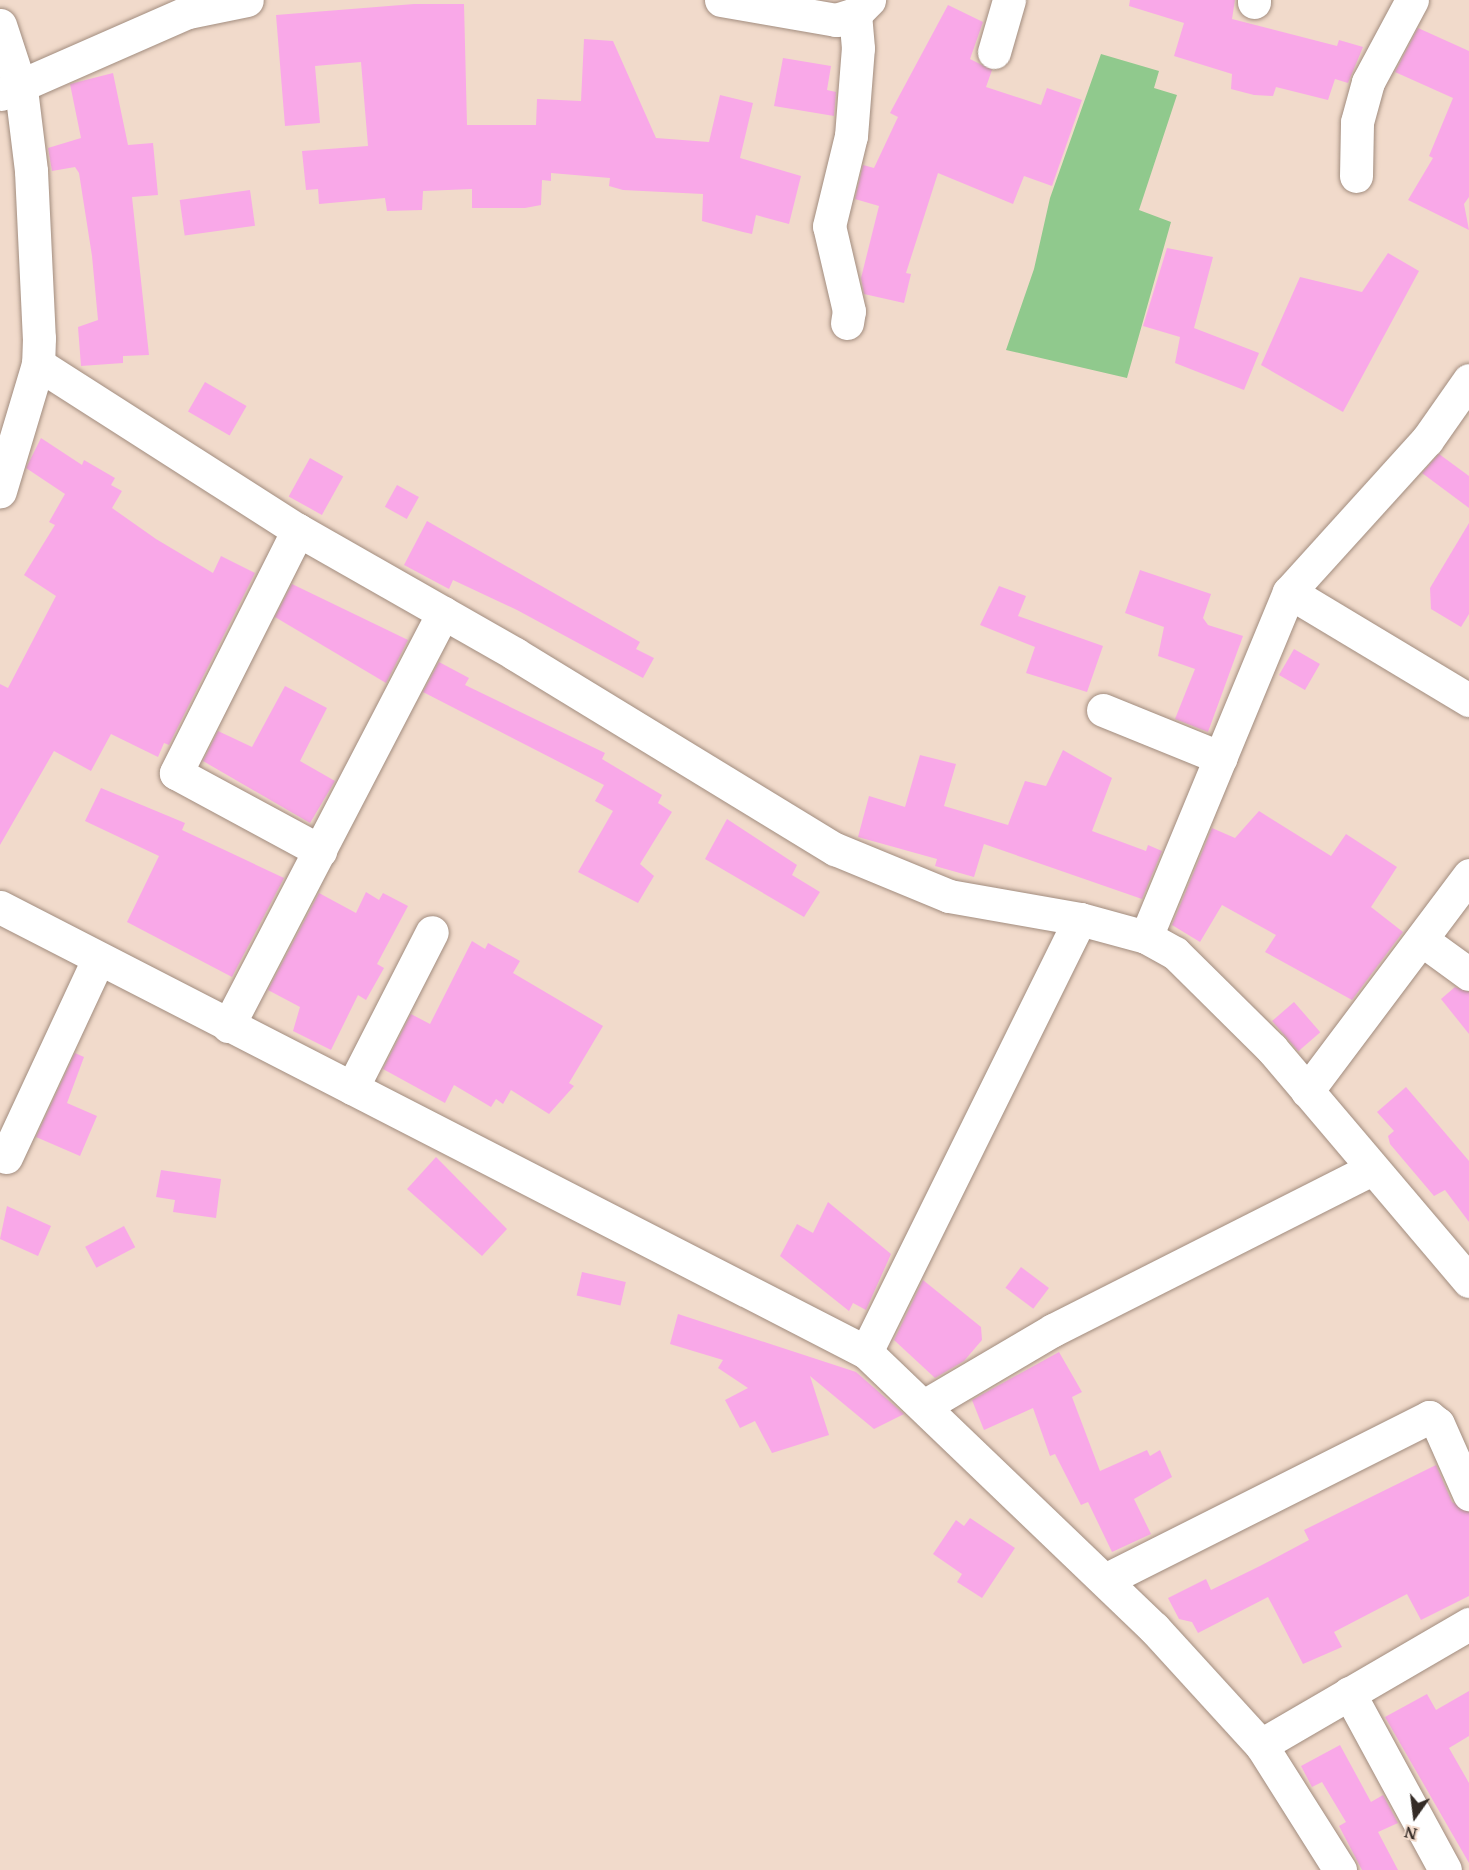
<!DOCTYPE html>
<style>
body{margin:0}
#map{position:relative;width:1469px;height:1870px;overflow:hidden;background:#f1dacb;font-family:"PT Serif",serif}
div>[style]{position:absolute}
.green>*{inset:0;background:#90c98d}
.building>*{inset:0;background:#f9a8e8;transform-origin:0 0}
.roads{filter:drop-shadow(0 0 2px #a28d7f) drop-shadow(0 0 2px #a28d7f)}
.minor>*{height:33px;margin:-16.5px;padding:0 16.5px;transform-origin:16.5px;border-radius:16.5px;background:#fff}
span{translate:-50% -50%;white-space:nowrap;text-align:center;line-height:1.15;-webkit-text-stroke:4.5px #f1dacb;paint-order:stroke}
.north{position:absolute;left:1385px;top:1786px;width:60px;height:60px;-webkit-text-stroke:4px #f1dacb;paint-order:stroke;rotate:194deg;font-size:16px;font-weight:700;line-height:24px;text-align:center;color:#342b26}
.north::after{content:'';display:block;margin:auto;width:21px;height:27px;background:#342b26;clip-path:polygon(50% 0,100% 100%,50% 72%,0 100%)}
</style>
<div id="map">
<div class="green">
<i style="clip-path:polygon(1101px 54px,1159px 71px,1154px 88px,1177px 95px,1139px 210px,1171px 222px,1127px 378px,1006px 350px,1034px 269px,1050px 198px)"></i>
</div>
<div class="building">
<i style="clip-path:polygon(1130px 0,1235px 0,1232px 19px,1337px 46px,1339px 40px,1363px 47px,1348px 83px,1335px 79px,1328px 100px,1276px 87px,1273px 96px,1254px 95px,1231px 89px,1232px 74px,1174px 56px,1184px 23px,1129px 6px)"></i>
<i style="clip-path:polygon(414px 4px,464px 4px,467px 125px,536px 125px,537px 99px,581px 101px,584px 39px,613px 41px,656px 138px,709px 142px,720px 95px,753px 103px,740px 158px,801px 176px,789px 224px,756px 215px,752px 234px,743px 232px,702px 221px,703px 194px,623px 190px,609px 186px,610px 178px,551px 173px,551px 181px,542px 180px,541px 205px,525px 208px,472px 208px,472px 189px,423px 191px,422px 210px,387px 211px,385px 198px,319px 204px,318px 189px,306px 190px,302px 151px,368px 146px,361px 62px,315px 66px,320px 123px,285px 126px,276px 15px)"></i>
<i style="clip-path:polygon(948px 5px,983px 22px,970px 59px,992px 70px,986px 87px,1041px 105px,1047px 88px,1082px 100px,1052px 186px,1024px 176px,1013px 204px,938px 173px,906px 273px,911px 274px,904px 303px,864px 294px,861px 278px,879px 206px,855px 199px,863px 165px,874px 168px,898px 117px,890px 113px)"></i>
<i style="clip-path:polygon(1418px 28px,1469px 51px,1469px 197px,1464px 204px,1469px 230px,1408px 200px,1433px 158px,1429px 156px,1453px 98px,1395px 72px)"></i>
<i style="clip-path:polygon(783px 58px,831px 66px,827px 90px,836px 92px,834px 116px,774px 106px)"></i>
<i style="clip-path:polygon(113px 73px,128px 145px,153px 143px,158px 195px,132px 197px,149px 355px,123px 356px,123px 363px,81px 366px,78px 327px,98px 320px,92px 256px,79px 173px,75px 167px,52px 171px,48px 148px,81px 138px,70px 84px)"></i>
<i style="left:250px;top:190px;width:36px;height:71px;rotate:82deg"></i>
<i style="clip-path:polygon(1167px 248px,1213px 257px,1194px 328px,1259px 353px,1244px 390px,1175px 363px,1180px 337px,1143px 326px)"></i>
<i style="clip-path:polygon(1388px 253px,1419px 271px,1343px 412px,1261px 365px,1300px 277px,1362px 292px)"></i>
<i style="left:205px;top:382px;width:48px;height:34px;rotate:30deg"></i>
<i style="clip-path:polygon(41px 438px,82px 465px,84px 460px,115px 478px,111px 485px,122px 491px,112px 508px,156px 539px,213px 573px,221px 556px,255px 573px,169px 745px,164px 743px,158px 757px,111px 734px,91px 771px,54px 751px,0 845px,0 684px,8px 688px,56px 596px,24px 575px,55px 525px,49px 522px,65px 494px,26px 468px)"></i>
<i style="clip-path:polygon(1439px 454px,1469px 476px,1469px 508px,1422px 473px)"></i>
<i style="left:310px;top:458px;width:38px;height:44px;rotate:29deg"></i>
<i style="left:397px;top:485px;width:25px;height:25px;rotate:29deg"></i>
<i style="clip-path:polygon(427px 521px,640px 642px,636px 649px,654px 658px,643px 678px,517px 610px,453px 580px,449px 589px,404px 565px)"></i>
<i style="clip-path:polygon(1469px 523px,1469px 614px,1461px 627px,1431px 609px,1430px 588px)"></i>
<i style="clip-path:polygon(1140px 570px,1211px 594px,1203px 618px,1208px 625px,1243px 636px,1208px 732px,1175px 719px,1195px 669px,1158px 656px,1164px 627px,1125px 613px)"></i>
<i style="clip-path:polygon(292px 584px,408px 640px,386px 683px,275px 617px)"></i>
<i style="clip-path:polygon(999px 586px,1026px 596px,1018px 616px,1103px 646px,1087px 692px,1026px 673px,1035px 647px,980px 625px)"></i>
<i style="left:1294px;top:649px;width:30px;height:30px;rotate:30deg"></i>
<i style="clip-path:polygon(439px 662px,469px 678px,465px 685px,605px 753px,602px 759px,662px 795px,658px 803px,672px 812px,640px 864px,654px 876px,638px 903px,578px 872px,613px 811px,595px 801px,604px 785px,423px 692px)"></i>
<i style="clip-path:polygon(285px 686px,327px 708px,300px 761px,335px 781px,310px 823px,203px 761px,218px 731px,252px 747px)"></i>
<i style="clip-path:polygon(1063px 750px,1112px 778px,1092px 831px,1146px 851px,1148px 845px,1162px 851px,1142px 899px,984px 844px,974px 877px,935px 866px,937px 859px,858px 837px,869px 796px,905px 807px,920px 755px,956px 764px,944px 806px,1008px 825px,1025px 781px,1046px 786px)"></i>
<i style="clip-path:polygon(101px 788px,185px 823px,182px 830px,284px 878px,232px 977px,127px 922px,159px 856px,85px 821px)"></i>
<i style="clip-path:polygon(1259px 811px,1331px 856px,1346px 834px,1397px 867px,1371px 907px,1403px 932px,1352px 1000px,1265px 952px,1276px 935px,1222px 905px,1200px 942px,1172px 925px,1212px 828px,1235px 838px)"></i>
<i style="clip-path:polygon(727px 819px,797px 865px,792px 875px,820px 892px,804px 917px,705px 859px)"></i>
<i style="clip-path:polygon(366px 892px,379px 900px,383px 893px,408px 906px,377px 964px,384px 968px,366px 1000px,358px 995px,331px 1050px,293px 1031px,300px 1007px,268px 990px,319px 893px,356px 913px)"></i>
<i style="clip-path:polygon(472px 941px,485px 949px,488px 943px,520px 961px,513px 973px,603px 1026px,569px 1083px,574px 1086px,549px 1114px,511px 1090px,503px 1104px,496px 1099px,491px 1107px,454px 1085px,445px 1103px,383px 1069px,411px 1014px,430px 1024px)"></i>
<i style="clip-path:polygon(1455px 987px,1469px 992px,1469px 1034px,1441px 999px)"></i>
<i style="left:1294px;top:1002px;width:40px;height:29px;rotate:49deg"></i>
<i style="clip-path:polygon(75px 1053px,84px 1057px,67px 1103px,97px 1116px,80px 1156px,36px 1137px)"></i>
<i style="clip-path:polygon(1406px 1087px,1469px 1161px,1469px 1222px,1445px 1190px,1434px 1196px,1390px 1144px,1388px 1136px,1394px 1131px,1377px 1112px)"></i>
<i style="clip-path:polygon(436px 1157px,507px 1229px,482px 1256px,407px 1189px)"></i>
<i style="clip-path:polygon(161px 1170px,221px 1179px,216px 1218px,173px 1212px,175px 1200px,156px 1197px)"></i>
<i style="clip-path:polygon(828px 1202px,891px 1254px,866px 1310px,853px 1303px,849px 1311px,780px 1256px,797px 1224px,813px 1233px)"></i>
<i style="clip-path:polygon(7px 1206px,51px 1226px,38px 1256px,0 1239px)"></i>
<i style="left:124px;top:1226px;width:24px;height:44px;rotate:62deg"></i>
<i style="left:1021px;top:1267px;width:35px;height:26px;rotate:37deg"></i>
<i style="left:582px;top:1272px;width:45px;height:24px;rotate:13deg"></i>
<i style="clip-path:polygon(923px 1280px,981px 1327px,982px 1340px,964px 1361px,935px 1378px,894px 1340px)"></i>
<i style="clip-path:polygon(678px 1314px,856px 1372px,904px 1414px,874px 1429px,810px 1376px,829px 1435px,772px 1453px,755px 1421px,740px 1428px,725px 1400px,748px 1388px,718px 1368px,723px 1360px,670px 1344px)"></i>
<i style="clip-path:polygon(1059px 1352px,1082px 1392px,1072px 1397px,1100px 1471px,1147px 1450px,1150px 1456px,1160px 1450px,1172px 1477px,1134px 1499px,1151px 1534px,1112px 1552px,1088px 1502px,1081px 1505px,1055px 1454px,1050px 1456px,1033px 1408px,984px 1430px,972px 1400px)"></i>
<i style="clip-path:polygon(1436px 1465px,1452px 1502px,1469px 1512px,1469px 1596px,1421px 1620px,1407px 1594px,1334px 1632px,1342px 1647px,1303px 1664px,1268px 1597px,1198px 1633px,1192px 1622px,1179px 1619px,1168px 1598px,1206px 1579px,1211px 1590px,1260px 1566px,1309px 1540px,1304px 1530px)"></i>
<i style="clip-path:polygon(970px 1518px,1015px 1548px,982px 1598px,957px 1582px,962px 1574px,933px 1554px,956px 1520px,964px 1526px)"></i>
<i style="clip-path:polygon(1469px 1691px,1469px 1736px,1449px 1748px,1469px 1783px,1469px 1863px,1385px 1717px,1427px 1694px,1436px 1710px)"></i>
<i style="clip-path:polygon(1340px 1745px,1371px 1802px,1383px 1795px,1398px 1823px,1378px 1832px,1398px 1870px,1362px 1870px,1339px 1826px,1346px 1822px,1322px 1782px,1312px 1787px,1301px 1766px)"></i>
</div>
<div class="roads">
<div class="minor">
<i style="left:721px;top:0;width:117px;rotate:9.9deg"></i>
<i style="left:836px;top:20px;width:20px;rotate:-18deg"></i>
<i style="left:855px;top:14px;width:20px;rotate:-45deg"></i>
<i style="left:1254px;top:2px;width:2px;rotate:-90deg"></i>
<i style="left:0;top:25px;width:67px;rotate:71.8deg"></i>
<i style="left:21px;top:89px;width:83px;rotate:83deg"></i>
<i style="left:31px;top:171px;width:167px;rotate:87.3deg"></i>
<i style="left:39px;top:338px;width:26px;rotate:92deg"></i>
<i style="left:38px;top:364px;width:133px;rotate:106.7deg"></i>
<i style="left:994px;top:52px;width:54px;rotate:-73.9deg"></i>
<i style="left:1px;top:94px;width:204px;rotate:-23.7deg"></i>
<i style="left:188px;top:12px;width:60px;rotate:-11.5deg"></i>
<i style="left:1356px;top:176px;width:54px;rotate:-88.9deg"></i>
<i style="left:1357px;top:122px;width:41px;rotate:-74.6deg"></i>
<i style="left:1368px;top:82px;width:93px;rotate:-61.8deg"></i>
<i style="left:847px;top:323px;width:12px;rotate:-81deg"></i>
<i style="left:849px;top:311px;width:87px;rotate:-103.2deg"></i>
<i style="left:829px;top:226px;width:93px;rotate:-76.3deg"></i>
<i style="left:851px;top:136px;width:88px;rotate:-85.5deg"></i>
<i style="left:858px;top:48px;width:34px;rotate:-95deg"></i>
<i style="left:38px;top:364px;width:308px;rotate:32.6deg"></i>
<i style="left:298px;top:530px;width:250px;rotate:29.7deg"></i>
<i style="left:515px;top:654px;width:375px;rotate:31.4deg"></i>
<i style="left:835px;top:849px;width:123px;rotate:22.4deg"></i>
<i style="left:949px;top:896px;width:133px;rotate:10deg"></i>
<i style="left:1080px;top:919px;width:68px;rotate:15.3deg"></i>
<i style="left:1146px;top:937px;width:33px;rotate:29deg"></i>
<i style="left:1175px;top:953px;width:136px;rotate:44.7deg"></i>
<i style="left:1272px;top:1049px;width:304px;rotate:49.7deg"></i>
<i style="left:298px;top:530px;width:272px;rotate:116.7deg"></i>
<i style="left:176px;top:773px;width:164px;rotate:28.4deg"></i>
<i style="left:1289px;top:592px;width:210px;rotate:31deg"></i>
<i style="left:1103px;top:710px;width:127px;rotate:22.1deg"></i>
<i style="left:0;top:907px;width:974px;rotate:27.2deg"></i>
<i style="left:866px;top:1352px;width:399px;rotate:43.8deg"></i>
<i style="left:1154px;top:1628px;width:159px;rotate:47.6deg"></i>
<i style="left:1261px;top:1745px;width:148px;rotate:57.7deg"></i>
<i style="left:1146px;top:937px;width:373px;rotate:-67.5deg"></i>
<i style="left:1289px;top:592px;width:205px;rotate:-47.8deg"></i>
<i style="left:1427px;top:440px;width:73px;rotate:-55deg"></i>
<i style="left:1422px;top:940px;width:58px;rotate:35.9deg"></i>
<i style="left:228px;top:1026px;width:466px;rotate:-62.5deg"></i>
<i style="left:352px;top:1088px;width:175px;rotate:-62.9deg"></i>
<i style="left:1307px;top:1091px;width:270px;rotate:-53.1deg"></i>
<i style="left:6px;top:1157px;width:217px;rotate:-65deg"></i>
<i style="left:866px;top:1352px;width:483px;rotate:-63.7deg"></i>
<i style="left:924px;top:1406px;width:150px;rotate:-30.5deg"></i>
<i style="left:1053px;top:1330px;width:355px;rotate:-26.8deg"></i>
<i style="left:1105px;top:1580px;width:363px;rotate:-26.7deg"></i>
<i style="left:1429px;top:1417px;width:11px;rotate:38deg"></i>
<i style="left:1438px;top:1424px;width:77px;rotate:66.1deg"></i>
<i style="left:1349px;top:1693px;width:201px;rotate:61.5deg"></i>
<i style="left:1261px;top:1745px;width:241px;rotate:-30.2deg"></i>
</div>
</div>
<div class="north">N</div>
</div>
